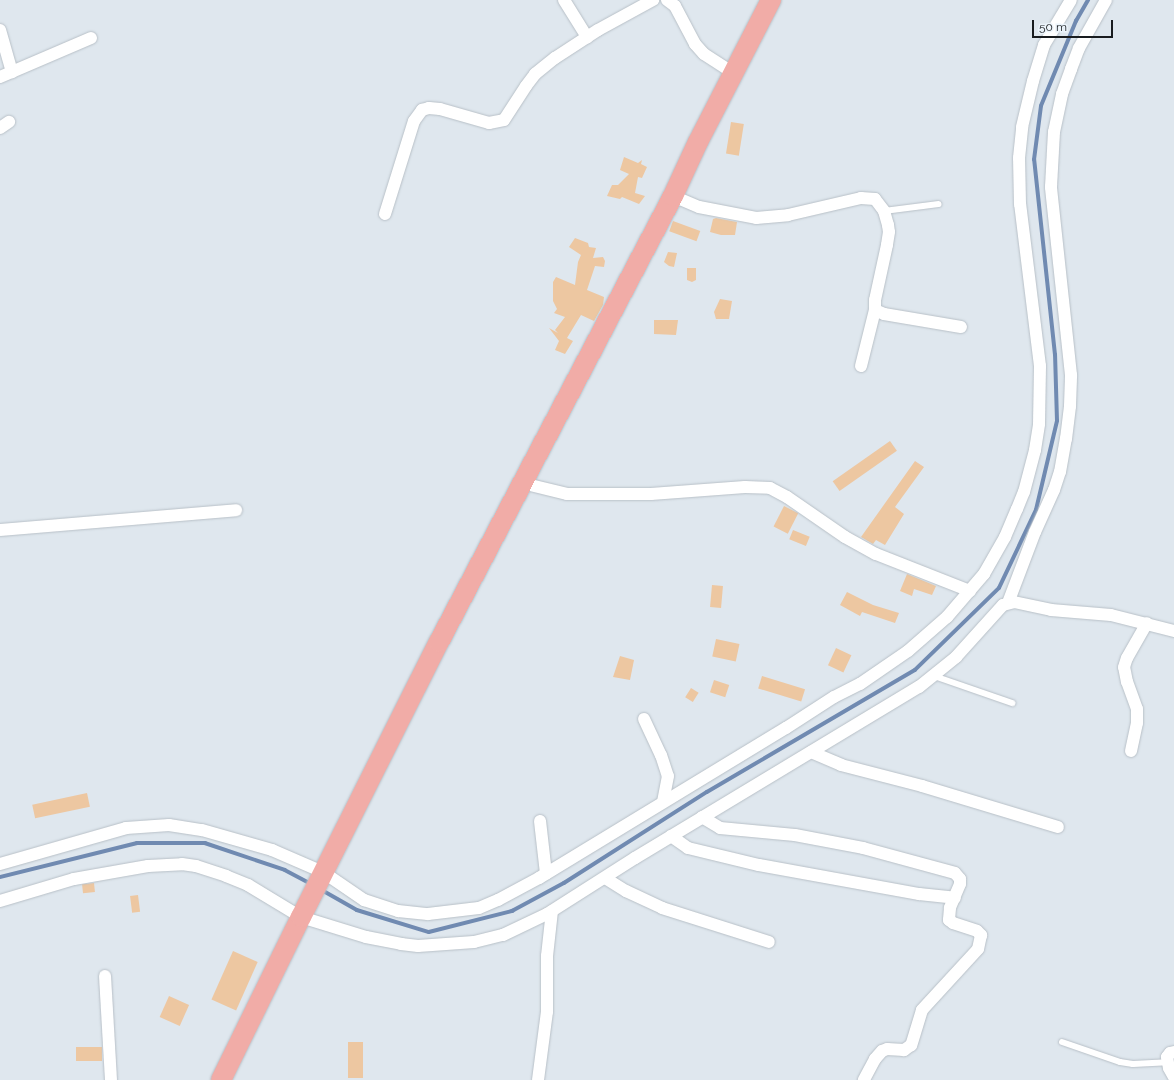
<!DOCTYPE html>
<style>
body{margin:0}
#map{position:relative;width:1174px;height:1080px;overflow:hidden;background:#dfe7ee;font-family:Raleway,sans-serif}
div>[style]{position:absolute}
.stream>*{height:3.5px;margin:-1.75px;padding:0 1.75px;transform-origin:1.75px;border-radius:1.75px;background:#708ab1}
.building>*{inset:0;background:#edc7a1;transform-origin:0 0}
.roads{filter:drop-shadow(0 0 1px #b8c0c7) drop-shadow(0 0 1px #b8c0c7)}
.lane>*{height:6px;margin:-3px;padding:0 3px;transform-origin:3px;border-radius:3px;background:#fff}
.street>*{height:12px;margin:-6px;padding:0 6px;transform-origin:6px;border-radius:6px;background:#fff}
.primary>*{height:20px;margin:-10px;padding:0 10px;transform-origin:10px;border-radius:10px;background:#f1aca7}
span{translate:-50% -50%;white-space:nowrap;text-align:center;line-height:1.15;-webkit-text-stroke:3px #ecf4fb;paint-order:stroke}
.scale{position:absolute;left:1032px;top:20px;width:81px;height:18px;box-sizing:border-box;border:2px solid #191c1f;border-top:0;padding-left:5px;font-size:12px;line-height:14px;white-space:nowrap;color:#191c1f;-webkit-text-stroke:3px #ecf4fb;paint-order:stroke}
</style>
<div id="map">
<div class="stream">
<i style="left:0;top:877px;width:141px;rotate:-13.9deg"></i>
<i style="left:137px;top:843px;width:68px"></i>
<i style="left:205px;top:843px;width:84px;rotate:18.6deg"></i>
<i style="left:285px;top:870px;width:30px;rotate:28deg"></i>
<i style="left:322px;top:890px;width:40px;rotate:29.7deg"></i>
<i style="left:357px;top:910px;width:75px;rotate:17deg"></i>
<i style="left:429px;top:932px;width:86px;rotate:-14.2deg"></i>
<i style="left:512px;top:911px;width:59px;rotate:-28.3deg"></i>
<i style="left:564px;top:883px;width:169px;rotate:-32.5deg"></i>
<i style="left:707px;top:792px;width:241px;rotate:-30.4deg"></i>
<i style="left:915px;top:670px;width:117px;rotate:-44.3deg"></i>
<i style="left:999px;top:588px;width:86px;rotate:-64.6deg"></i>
<i style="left:1036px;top:510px;width:91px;rotate:-76.7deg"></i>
<i style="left:1057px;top:421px;width:66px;rotate:-91.7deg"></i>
<i style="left:1055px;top:355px;width:196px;rotate:-96.1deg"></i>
<i style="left:1034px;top:160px;width:54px;rotate:-82.6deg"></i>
<i style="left:1041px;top:106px;width:92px;rotate:-67.6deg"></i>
<i style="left:1076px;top:21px;width:24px;rotate:-60deg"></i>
</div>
<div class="building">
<i style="left:731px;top:122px;width:13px;height:32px;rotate:9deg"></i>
<i style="clip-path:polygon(624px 157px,638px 163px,642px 160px,641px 164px,647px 167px,642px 178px,638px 177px,635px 193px,645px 196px,639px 204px,622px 197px,620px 199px,607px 196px,612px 185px,618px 185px,629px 174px,620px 170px)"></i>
<i style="clip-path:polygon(716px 218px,737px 222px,735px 235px,721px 235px,710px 232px,713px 219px)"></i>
<i style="left:673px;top:221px;width:29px;height:11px;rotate:20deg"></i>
<i style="clip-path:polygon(575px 238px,588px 243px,589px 247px,596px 248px,593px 258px,603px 257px,605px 261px,604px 267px,595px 266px,587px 290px,604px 297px,603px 305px,594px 321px,581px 315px,567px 338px,573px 341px,565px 354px,555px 350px,559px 341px,549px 328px,558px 333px,555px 330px,565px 317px,554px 313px,557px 309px,553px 301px,553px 282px,556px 277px,575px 285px,578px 262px,581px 255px,569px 247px)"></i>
<i style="clip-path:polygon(668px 252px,677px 253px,674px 267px,669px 266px,664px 262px)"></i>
<i style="clip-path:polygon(687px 268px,696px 268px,696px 280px,692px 282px,687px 280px)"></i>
<i style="clip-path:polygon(720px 299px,732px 301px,729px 319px,716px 319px,714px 312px)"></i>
<i style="clip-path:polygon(654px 320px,678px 320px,676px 335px,654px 334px)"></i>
<i style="left:890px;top:441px;width:12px;height:70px;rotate:55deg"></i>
<i style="clip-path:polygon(915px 461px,924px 467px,895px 507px,904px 514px,885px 545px,876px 540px,873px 544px,861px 537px)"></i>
<i style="left:784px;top:506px;width:16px;height:23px;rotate:27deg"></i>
<i style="left:793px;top:530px;width:18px;height:10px;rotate:22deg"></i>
<i style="clip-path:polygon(907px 574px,936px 586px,932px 595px,914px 589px,912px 596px,900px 591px)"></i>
<i style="left:712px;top:585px;width:11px;height:22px;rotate:5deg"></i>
<i style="clip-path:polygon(847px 592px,873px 605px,899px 613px,895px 623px,862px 612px,860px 616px,840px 605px)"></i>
<i style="left:716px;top:639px;width:24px;height:18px;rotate:12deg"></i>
<i style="left:836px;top:648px;width:17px;height:19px;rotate:25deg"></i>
<i style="clip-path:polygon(620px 656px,634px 660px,630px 680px,613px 677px)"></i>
<i style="left:762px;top:676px;width:45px;height:13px;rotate:17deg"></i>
<i style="left:714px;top:680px;width:16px;height:13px;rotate:18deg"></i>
<i style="left:691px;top:688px;width:9px;height:11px;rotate:32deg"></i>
<i style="left:87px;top:793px;width:14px;height:56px;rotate:78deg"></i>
<i style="left:94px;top:883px;width:9px;height:12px;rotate:84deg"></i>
<i style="left:138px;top:895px;width:17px;height:8px;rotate:83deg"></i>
<i style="left:233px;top:951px;width:27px;height:53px;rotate:24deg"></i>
<i style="left:169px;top:996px;width:22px;height:23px;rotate:24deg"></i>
<i style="left:348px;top:1042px;width:15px;height:36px"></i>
<i style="left:102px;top:1047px;width:14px;height:26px;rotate:90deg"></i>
</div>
<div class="roads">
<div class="lane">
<i style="left:884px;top:211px;width:55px;rotate:-7.3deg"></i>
<i style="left:934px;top:676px;width:83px;rotate:19.1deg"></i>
<i style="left:1062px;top:1042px;width:61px;rotate:19deg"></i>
<i style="left:1120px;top:1062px;width:13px;rotate:9deg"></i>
<i style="left:1133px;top:1064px;width:34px;rotate:-3deg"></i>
</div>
<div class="street">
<i style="left:564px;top:0;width:44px;rotate:58.1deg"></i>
<i style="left:667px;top:0;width:10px;rotate:37deg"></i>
<i style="left:675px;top:6px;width:43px;rotate:62.2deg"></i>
<i style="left:695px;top:44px;width:13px;rotate:48deg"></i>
<i style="left:704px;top:54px;width:35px;rotate:33deg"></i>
<i style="left:0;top:30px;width:44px;rotate:74.1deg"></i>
<i style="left:0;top:77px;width:99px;rotate:-23.2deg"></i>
<i style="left:0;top:128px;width:11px;rotate:-34deg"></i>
<i style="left:673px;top:196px;width:28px;rotate:23deg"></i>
<i style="left:699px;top:207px;width:58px;rotate:10.9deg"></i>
<i style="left:756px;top:218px;width:32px;rotate:-5deg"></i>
<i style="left:788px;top:215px;width:75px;rotate:-13.1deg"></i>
<i style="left:861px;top:198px;width:14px;rotate:4deg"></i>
<i style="left:875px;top:199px;width:15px;rotate:53deg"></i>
<i style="left:884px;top:211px;width:15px;rotate:74deg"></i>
<i style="left:888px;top:225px;width:7px;rotate:82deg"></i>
<i style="left:889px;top:232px;width:13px;rotate:99deg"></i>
<i style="left:887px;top:245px;width:56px;rotate:102.3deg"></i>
<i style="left:875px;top:300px;width:10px;rotate:90deg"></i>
<i style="left:875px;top:310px;width:10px;rotate:24deg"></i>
<i style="left:884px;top:314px;width:78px;rotate:9.6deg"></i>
<i style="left:385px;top:214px;width:97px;rotate:-72.7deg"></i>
<i style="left:414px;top:121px;width:14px;rotate:-54deg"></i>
<i style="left:422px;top:110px;width:7px;rotate:-16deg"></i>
<i style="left:429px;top:108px;width:11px;rotate:5deg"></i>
<i style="left:440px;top:109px;width:51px;rotate:15.9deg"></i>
<i style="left:489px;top:123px;width:15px;rotate:-11deg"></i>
<i style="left:504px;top:120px;width:40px;rotate:-57.1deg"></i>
<i style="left:526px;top:86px;width:15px;rotate:-53deg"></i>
<i style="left:535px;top:74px;width:26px;rotate:-39deg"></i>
<i style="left:555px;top:58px;width:51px;rotate:-33.1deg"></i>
<i style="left:598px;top:30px;width:63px;rotate:-28.6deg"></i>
<i style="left:861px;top:366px;width:58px;rotate:-76deg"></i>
<i style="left:522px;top:483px;width:46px;rotate:13.7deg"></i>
<i style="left:567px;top:494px;width:84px"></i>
<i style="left:651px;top:494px;width:94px;rotate:-4.3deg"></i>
<i style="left:745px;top:487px;width:25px;rotate:2deg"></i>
<i style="left:770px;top:488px;width:19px;rotate:28deg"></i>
<i style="left:787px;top:497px;width:70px;rotate:34.6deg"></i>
<i style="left:845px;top:537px;width:35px;rotate:29deg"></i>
<i style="left:876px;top:554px;width:101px;rotate:21.5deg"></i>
<i style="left:0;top:530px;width:237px;rotate:-4.8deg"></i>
<i style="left:1008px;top:603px;width:76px;rotate:-69.2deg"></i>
<i style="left:1035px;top:532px;width:46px;rotate:-65.7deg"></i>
<i style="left:1054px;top:490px;width:19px;rotate:-72deg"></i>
<i style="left:1060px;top:472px;width:34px;rotate:-80deg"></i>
<i style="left:1066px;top:439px;width:33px;rotate:-83deg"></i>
<i style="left:1070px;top:406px;width:31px;rotate:-88deg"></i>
<i style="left:1071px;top:375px;width:189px;rotate:-96.1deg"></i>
<i style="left:1051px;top:187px;width:55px;rotate:-86.9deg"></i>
<i style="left:1054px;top:132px;width:39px;rotate:-78deg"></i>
<i style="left:1062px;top:94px;width:27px;rotate:-70deg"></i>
<i style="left:1071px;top:69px;width:22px;rotate:-69deg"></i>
<i style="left:1079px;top:48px;width:55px;rotate:-60.6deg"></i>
<i style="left:644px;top:719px;width:40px;rotate:65deg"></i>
<i style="left:661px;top:755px;width:22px;rotate:72deg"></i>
<i style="left:668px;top:776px;width:26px;rotate:101deg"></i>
<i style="left:1131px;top:751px;width:29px;rotate:-78deg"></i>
<i style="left:1137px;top:723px;width:14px;rotate:-90deg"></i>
<i style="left:1137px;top:709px;width:29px;rotate:-110deg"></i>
<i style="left:1127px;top:682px;width:15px;rotate:-101deg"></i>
<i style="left:1124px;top:667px;width:9px;rotate:-72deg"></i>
<i style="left:1127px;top:658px;width:40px;rotate:-60.3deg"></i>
<i style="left:811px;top:752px;width:33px;rotate:23deg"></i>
<i style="left:841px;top:765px;width:84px;rotate:14.5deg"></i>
<i style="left:922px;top:786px;width:142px;rotate:16.8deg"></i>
<i style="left:702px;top:817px;width:21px;rotate:31deg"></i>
<i style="left:720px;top:828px;width:75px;rotate:5.3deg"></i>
<i style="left:795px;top:835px;width:69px;rotate:10.8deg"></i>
<i style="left:863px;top:848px;width:95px;rotate:15.2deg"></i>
<i style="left:955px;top:873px;width:8px;rotate:50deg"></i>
<i style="left:960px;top:879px;width:5px;rotate:90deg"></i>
<i style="left:960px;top:884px;width:26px;rotate:113deg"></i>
<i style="left:950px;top:908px;width:12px;rotate:95deg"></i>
<i style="left:949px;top:920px;width:5px;rotate:37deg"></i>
<i style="left:953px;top:923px;width:25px;rotate:18deg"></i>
<i style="left:977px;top:931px;width:6px;rotate:45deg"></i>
<i style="left:981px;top:935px;width:14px;rotate:102deg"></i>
<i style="left:978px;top:949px;width:83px;rotate:132.6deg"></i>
<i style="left:922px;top:1010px;width:37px;rotate:107deg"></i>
<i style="left:911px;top:1045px;width:9px;rotate:144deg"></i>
<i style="left:904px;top:1050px;width:17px;rotate:-177deg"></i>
<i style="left:887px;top:1049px;width:5px;rotate:158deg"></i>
<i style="left:882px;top:1051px;width:11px;rotate:131deg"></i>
<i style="left:875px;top:1059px;width:24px;rotate:118deg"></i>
<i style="left:540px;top:821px;width:53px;rotate:83.5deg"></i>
<i style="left:671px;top:836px;width:21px;rotate:35deg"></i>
<i style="left:688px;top:848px;width:73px;rotate:13.5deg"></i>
<i style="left:759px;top:865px;width:163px;rotate:10.3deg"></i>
<i style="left:919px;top:894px;width:36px;rotate:6deg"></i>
<i style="left:0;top:864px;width:131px;rotate:-15.9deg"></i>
<i style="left:126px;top:828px;width:43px;rotate:-4deg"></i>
<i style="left:169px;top:825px;width:33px;rotate:9deg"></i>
<i style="left:202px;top:830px;width:73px;rotate:15.9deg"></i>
<i style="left:272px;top:850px;width:56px;rotate:23.3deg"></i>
<i style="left:323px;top:872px;width:50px;rotate:34.3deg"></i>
<i style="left:364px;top:900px;width:36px;rotate:18deg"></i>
<i style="left:398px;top:911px;width:30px;rotate:6deg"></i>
<i style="left:428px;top:914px;width:51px;rotate:-6.7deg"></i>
<i style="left:479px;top:908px;width:21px;rotate:-23deg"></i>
<i style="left:498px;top:900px;width:47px;rotate:-28.2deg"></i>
<i style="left:539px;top:878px;width:289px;rotate:-31.3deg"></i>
<i style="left:786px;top:728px;width:57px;rotate:-32.9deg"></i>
<i style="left:834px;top:697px;width:29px;rotate:-27deg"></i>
<i style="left:860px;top:684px;width:58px;rotate:-34.5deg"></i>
<i style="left:908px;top:651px;width:52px;rotate:-41.1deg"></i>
<i style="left:947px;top:617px;width:57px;rotate:-49.3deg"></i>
<i style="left:984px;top:574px;width:43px;rotate:-60.4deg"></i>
<i style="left:1005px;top:537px;width:30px;rotate:-67deg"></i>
<i style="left:1017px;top:509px;width:18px;rotate:-68deg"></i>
<i style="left:1024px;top:492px;width:43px;rotate:-75.3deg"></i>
<i style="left:1035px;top:450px;width:26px;rotate:-81deg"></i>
<i style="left:1039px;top:424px;width:58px;rotate:-89deg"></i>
<i style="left:1040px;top:366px;width:163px;rotate:-97deg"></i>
<i style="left:1020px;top:204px;width:46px;rotate:-91.2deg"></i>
<i style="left:1019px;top:158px;width:31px;rotate:-84deg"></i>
<i style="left:1022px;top:127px;width:47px;rotate:-76.6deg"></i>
<i style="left:1033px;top:81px;width:38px;rotate:-73deg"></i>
<i style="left:1044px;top:45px;width:52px;rotate:-59deg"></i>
<i style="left:605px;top:878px;width:25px;rotate:32deg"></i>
<i style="left:626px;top:891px;width:40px;rotate:25deg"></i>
<i style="left:662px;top:908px;width:112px;rotate:17.6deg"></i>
<i style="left:0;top:901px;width:77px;rotate:-16.6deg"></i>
<i style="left:74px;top:879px;width:75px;rotate:-10deg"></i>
<i style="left:148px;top:866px;width:34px;rotate:-3deg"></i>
<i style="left:182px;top:864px;width:14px;rotate:8deg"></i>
<i style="left:196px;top:866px;width:32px;rotate:18deg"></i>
<i style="left:226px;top:876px;width:24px;rotate:22deg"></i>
<i style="left:248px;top:885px;width:62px;rotate:31.1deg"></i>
<i style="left:301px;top:917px;width:68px;rotate:17.1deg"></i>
<i style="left:366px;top:937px;width:36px;rotate:11deg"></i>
<i style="left:401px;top:944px;width:17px;rotate:7deg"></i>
<i style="left:418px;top:946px;width:56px;rotate:-4.1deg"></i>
<i style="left:474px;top:942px;width:30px;rotate:-14deg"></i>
<i style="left:503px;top:935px;width:49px;rotate:-25.5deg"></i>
<i style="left:547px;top:914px;width:104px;rotate:-32.5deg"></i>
<i style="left:635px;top:858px;width:332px;rotate:-31.1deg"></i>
<i style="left:919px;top:687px;width:48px;rotate:-39deg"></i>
<i style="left:956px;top:657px;width:70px;rotate:-47.9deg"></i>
<i style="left:1003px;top:605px;width:11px;rotate:-15deg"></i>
<i style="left:1014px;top:602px;width:38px;rotate:12deg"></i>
<i style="left:1051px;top:610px;width:60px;rotate:4.8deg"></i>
<i style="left:1111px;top:615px;width:65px;rotate:14.3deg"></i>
<i style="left:105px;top:976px;width:104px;rotate:86.7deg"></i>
<i style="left:1174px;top:1052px;width:4px;rotate:166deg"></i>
<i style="left:1170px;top:1053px;width:5px;rotate:127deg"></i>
<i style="left:1167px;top:1057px;width:11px;rotate:80deg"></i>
<i style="left:1169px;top:1068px;width:10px;rotate:61deg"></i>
<i style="left:538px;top:1080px;width:69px;rotate:-82.5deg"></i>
<i style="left:547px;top:1012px;width:56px;rotate:-90deg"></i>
<i style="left:547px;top:956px;width:45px;rotate:-83.7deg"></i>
</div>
<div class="primary">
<i style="left:221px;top:1080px;width:182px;rotate:-63.9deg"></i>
<i style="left:301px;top:917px;width:308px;rotate:-63.4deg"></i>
<i style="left:439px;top:642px;width:504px;rotate:-62.32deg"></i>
<i style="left:673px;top:196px;width:60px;rotate:-65.2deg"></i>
<i style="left:698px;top:142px;width:160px;rotate:-62.8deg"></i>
</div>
</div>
<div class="scale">50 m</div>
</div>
